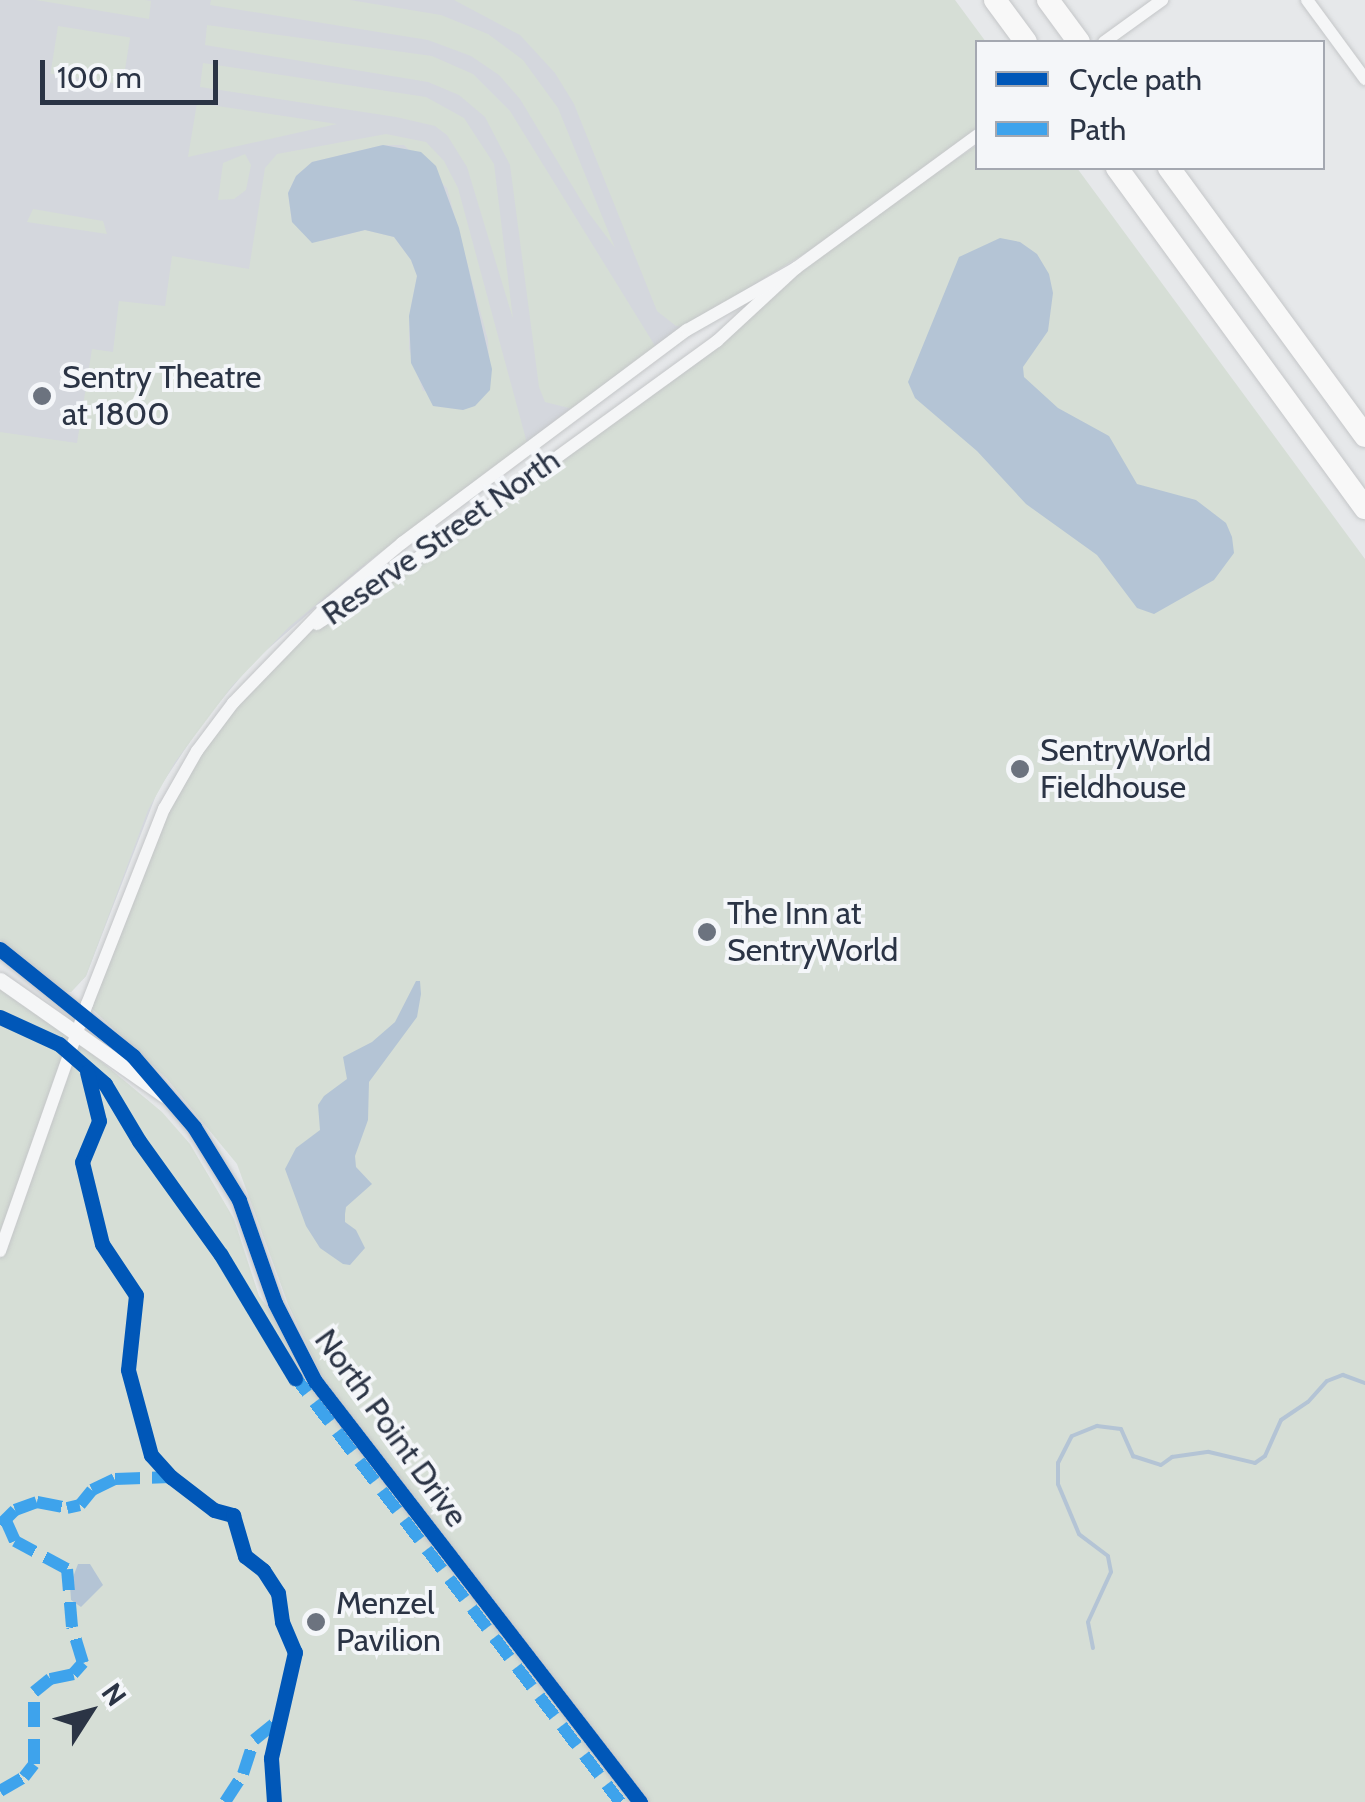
<!DOCTYPE html>
<style>
body{margin:0}
#map{position:relative;width:1365px;height:1802px;overflow:hidden;background:#e6e8ea;font-family:Cabin,sans-serif}
div>[style]{position:absolute}
.built>*{inset:0;background:#d4d7dd}
.green>*{inset:0;background:#d6ded6;transform-origin:0 0}
.water>*{inset:0;background:#b4c4d5}
.stream>*{height:4px;margin:-2px;padding:0 2px;transform-origin:2px;border-radius:2px;background:#b4c4d5}
.roads{filter:drop-shadow(0 0 2px #c4c6c8) drop-shadow(0 0 2px #c4c6c8)}
.minor>*{height:12px;margin:-6px;padding:0 6px;transform-origin:6px;border-radius:6px;background:#f5f6f7}
.tertiary>*{height:15px;margin:-7.5px;padding:0 7.5px;transform-origin:7.5px;border-radius:7.5px;background:#f5f6f7}
.motorway>*{height:22px;margin:-11px;padding:0 11px;transform-origin:11px;border-radius:11px;background:#f8f8f8}
.quiet>*{height:12px;margin-top:-6px;transform-origin:0;background:repeating-linear-gradient(90deg,#3ea3ec 0 25px,transparent 0 37px)}
.cycleway>*{height:15px;margin:-7.5px;padding:0 7.5px;transform-origin:7.5px;border-radius:7.5px;background:#0057b8}
.dots>*{width:28px;height:28px;translate:-50% -50%;box-sizing:border-box;border:5px solid #f4f6f9;border-radius:50%}
span{translate:-50% -50%;white-space:nowrap;text-align:center;line-height:1.15;-webkit-text-stroke:8px #f4f6f9;paint-order:stroke}
.poi-label{font-size:32px;color:#2b3445}
.left{translate:0 -50%;text-align:left}
.street-label{font-size:32px;color:#2b3445}
.legend{position:absolute;left:975px;top:40px;width:350px;height:130px;box-sizing:border-box;background:#f4f6f9;border:2px solid #a4a8b1;margin:0;padding:12px 18px;list-style:none;font-size:30px;color:#2b3445}
.legend li{display:flex;align-items:center;gap:20px;height:50px}
.legend b{width:50px;border:2px solid #a4a8b1}
.north{position:absolute;left:40px;top:1662px;width:100px;height:100px;-webkit-text-stroke:8px #f4f6f9;paint-order:stroke;rotate:54deg;font-size:28px;font-weight:700;line-height:40px;text-align:center;color:#2b3445}
.north::after{content:'';display:block;margin:auto;width:35px;height:45px;background:#2b3445;clip-path:polygon(50% 0,100% 100%,50% 72%,0 100%)}
.scale{position:absolute;left:40px;top:60px;width:178px;height:45px;box-sizing:border-box;border:5px solid #2b3445;border-top:0;padding-left:12px;font-size:30px;line-height:35px;white-space:nowrap;color:#2b3445;-webkit-text-stroke:8px #f4f6f9;paint-order:stroke}
</style>
<div id="map">
<div class="built">
<i style="clip-path:polygon(0 0,954px 0,978px 42px,977px 128px,392px 541px,254px 661px,203px 722px,158px 790px,86px 976px,71px 992px,0 940px)"></i>
</div>
<div class="green">
<i style="clip-path:polygon(36px 0,145px 0,151px 1px,149px 19px)"></i>
<i style="clip-path:polygon(211px 0,350px 0,441px 15px,488px 34px,523px 60px,558px 108px,615px 248px,588px 212px,520px 99px,499px 75px,471px 56px,428px 40px,210px 5px)"></i>
<i style="clip-path:polygon(454px 0,955px 0,986px 42px,978px 42px,977px 128px,809px 251px,684px 327px,676px 326px,657px 311px,574px 104px,555px 73px,520px 35px)"></i>
<i style="clip-path:polygon(207px 25px,432px 56px,473px 74px,510px 111px,657px 349px,573px 409px,545px 402px,539px 387px,510px 165px,485px 117px,459px 95px,428px 82px,205px 45px)"></i>
<i style="left:58px;top:26px;width:73px;height:48px;rotate:9deg"></i>
<i style="clip-path:polygon(203px 63px,426px 97px,464px 118px,494px 164px,513px 319px,467px 167px,447px 135px,435px 126px,396px 117px,200px 87px)"></i>
<i style="clip-path:polygon(197px 103px,337px 124px,188px 157px)"></i>
<i style="clip-path:polygon(evenodd,386px 134px,426px 142px,444px 161px,458px 188px,527px 443px,361px 567px,289px 627px,232px 686px,175px 762px,148px 810px,86px 976px,71px 992px,62px 991px,0 940px,0 432px,77px 443px,92px 349px,113px 352px,119px 301px,165px 306px,172px 256px,249px 269px,265px 168px,277px 154px,386px 134px,383px 145px,404px 145px,447px 188px,488px 340px,490px 390px,423px 391px,409px 349px,409px 316px,417px 276px,411px 260px,394px 237px,365px 230px,322px 241px,292px 222px,288px 193px,296px 176px,312px 162px,383px 145px)"></i>
<i style="clip-path:polygon(977px 145px,978px 168px,1077px 168px,1365px 559px,1365px 1802px,0 1802px,0 977px,162px 1112px,190px 1144px,234px 1219px,259px 1296px,324px 1382px,288px 1304px,237px 1164px,167px 1079px,87px 1004px,164px 809px,197px 751px,294px 639px,676px 369px,796px 268px)"></i>
<i style="clip-path:polygon(245px 154px,251px 165px,246px 190px,234px 199px,218px 200px,223px 163px)"></i>
<i style="clip-path:polygon(33px 209px,103px 221px,107px 234px,27px 222px)"></i>
</div>
<div class="water">
<i style="clip-path:polygon(383px 145px,421px 152px,436px 166px,459px 228px,492px 369px,490px 390px,475px 406px,463px 410px,433px 406px,411px 363px,409px 316px,417px 276px,411px 260px,394px 237px,365px 230px,312px 243px,292px 222px,288px 193px,296px 176px,312px 162px)"></i>
<i style="clip-path:polygon(1000px 238px,1020px 242px,1037px 254px,1049px 274px,1053px 293px,1048px 331px,1023px 367px,1024px 377px,1058px 408px,1109px 436px,1137px 484px,1196px 500px,1226px 523px,1232px 537px,1234px 553px,1214px 580px,1154px 614px,1137px 608px,1097px 555px,1026px 504px,977px 451px,915px 398px,908px 382px,959px 257px)"></i>
<i style="clip-path:polygon(416px 981px,420px 981px,421px 994px,417px 1017px,369px 1082px,368px 1120px,355px 1156px,356px 1167px,372px 1184px,346px 1207px,345px 1214px,345px 1222px,356px 1230px,365px 1248px,350px 1265px,343px 1264px,320px 1248px,306px 1226px,285px 1169px,296px 1148px,320px 1130px,318px 1105px,324px 1096px,347px 1079px,343px 1057px,372px 1042px,395px 1022px)"></i>
<i style="clip-path:polygon(78px 1564px,90px 1564px,103px 1585px,81px 1607px,71px 1600px,70px 1585px)"></i>
</div>
<div class="stream">
<i style="left:1093px;top:1648px;width:26px;rotate:-101deg"></i>
<i style="left:1088px;top:1622px;width:55px;rotate:-65.3deg"></i>
<i style="left:1111px;top:1572px;width:16px;rotate:-101deg"></i>
<i style="left:1108px;top:1556px;width:36px;rotate:-143deg"></i>
<i style="left:1079px;top:1534px;width:54px;rotate:-112.8deg"></i>
<i style="left:1058px;top:1484px;width:21px;rotate:-90deg"></i>
<i style="left:1058px;top:1463px;width:30px;rotate:-63deg"></i>
<i style="left:1072px;top:1436px;width:27px;rotate:-22deg"></i>
<i style="left:1097px;top:1426px;width:24px;rotate:7deg"></i>
<i style="left:1121px;top:1429px;width:30px;rotate:66deg"></i>
<i style="left:1133px;top:1456px;width:29px;rotate:18deg"></i>
<i style="left:1161px;top:1465px;width:14px;rotate:-36deg"></i>
<i style="left:1172px;top:1457px;width:37px;rotate:-8deg"></i>
<i style="left:1209px;top:1452px;width:47px;rotate:13.4deg"></i>
<i style="left:1255px;top:1463px;width:12px;rotate:-35deg"></i>
<i style="left:1265px;top:1456px;width:39px;rotate:-66deg"></i>
<i style="left:1281px;top:1420px;width:32px;rotate:-34deg"></i>
<i style="left:1308px;top:1402px;width:28px;rotate:-48deg"></i>
<i style="left:1327px;top:1381px;width:17px;rotate:-21deg"></i>
<i style="left:1343px;top:1375px;width:23px;rotate:20deg"></i>
</div>
<div class="roads">
<div class="minor">
<i style="left:1307px;top:0;width:98px;rotate:53.7deg"></i>
<i style="left:1104px;top:42px;width:72px;rotate:-35.9deg"></i>
<i style="left:317px;top:624px;width:124px;rotate:-33.2deg"></i>
<i style="left:421px;top:556px;width:366px;rotate:-36deg"></i>
<i style="left:717px;top:341px;width:108px;rotate:-42.7deg"></i>
<i style="left:796px;top:268px;width:225px;rotate:-36.2deg"></i>
<i style="left:0;top:1251px;width:262px;rotate:-70.6deg"></i>
<i style="left:87px;top:1004px;width:210px;rotate:-68.5deg"></i>
<i style="left:164px;top:809px;width:67px;rotate:-60.4deg"></i>
<i style="left:197px;top:751px;width:60px;rotate:-53.1deg"></i>
<i style="left:233px;top:703px;width:139px;rotate:-45.9deg"></i>
<i style="left:330px;top:603px;width:94px;rotate:-39.8deg"></i>
<i style="left:402px;top:543px;width:356px;rotate:-36.8deg"></i>
<i style="left:687px;top:330px;width:125px;rotate:-29.6deg"></i>
</div>
<div class="tertiary">
<i style="left:0;top:949px;width:171px;rotate:38.8deg"></i>
<i style="left:133px;top:1056px;width:94px;rotate:49.3deg"></i>
<i style="left:194px;top:1127px;width:86px;rotate:58.3deg"></i>
<i style="left:239px;top:1200px;width:109px;rotate:70.7deg"></i>
<i style="left:275px;top:1303px;width:88px;rotate:62.9deg"></i>
<i style="left:315px;top:1381px;width:532px;rotate:52.33deg"></i>
<i style="left:0;top:980px;width:200px;rotate:35deg"></i>
</div>
<div class="motorway">
<i style="left:995px;top:0;width:52px;rotate:53.6deg"></i>
<i style="left:1048px;top:0;width:52px;rotate:53.6deg"></i>
<i style="left:1117px;top:168px;width:421px;rotate:53.9deg"></i>
<i style="left:1169px;top:168px;width:332px;rotate:53.8deg"></i>
</div>
</div>
<div class="quiet">
<i style="left:292px;top:1373px;width:540px;rotate:52.6deg"></i>
<i style="left:0;top:1525px;width:21px;rotate:-45deg"></i>
<i style="left:15px;top:1510px;width:23px;rotate:-20deg"></i>
<i style="left:37px;top:1502px;width:31px;rotate:11deg"></i>
<i style="left:67px;top:1508px;width:13px;rotate:-13deg"></i>
<i style="left:80px;top:1505px;width:19px;rotate:-51deg"></i>
<i style="left:92px;top:1490px;width:25px;rotate:-26deg"></i>
<i style="left:115px;top:1479px;width:56px;rotate:-2deg"></i>
<i style="left:0;top:1791px;width:28px;rotate:-30deg"></i>
<i style="left:24px;top:1777px;width:16px;rotate:-52deg"></i>
<i style="left:34px;top:1764px;width:72px;rotate:-90deg"></i>
<i style="left:34px;top:1692px;width:21px;rotate:-39deg"></i>
<i style="left:50px;top:1679px;width:24px;rotate:-12deg"></i>
<i style="left:73px;top:1674px;width:15px;rotate:-48deg"></i>
<i style="left:83px;top:1663px;width:38px;rotate:-107deg"></i>
<i style="left:72px;top:1627px;width:58px;rotate:-94.9deg"></i>
<i style="left:67px;top:1569px;width:59px;rotate:-151.7deg"></i>
<i style="left:15px;top:1541px;width:24px;rotate:-114deg"></i>
<i style="left:225px;top:1802px;width:33px;rotate:-57deg"></i>
<i style="left:243px;top:1774px;width:36px;rotate:-72deg"></i>
<i style="left:254px;top:1740px;width:28px;rotate:-39deg"></i>
</div>
<div class="cycleway">
<i style="left:0;top:949px;width:171px;rotate:38.8deg"></i>
<i style="left:133px;top:1056px;width:94px;rotate:49.3deg"></i>
<i style="left:194px;top:1127px;width:86px;rotate:58.3deg"></i>
<i style="left:239px;top:1200px;width:109px;rotate:70.7deg"></i>
<i style="left:275px;top:1303px;width:88px;rotate:62.9deg"></i>
<i style="left:315px;top:1381px;width:532px;rotate:52.33deg"></i>
<i style="left:0;top:1017px;width:65px;rotate:24.6deg"></i>
<i style="left:59px;top:1044px;width:61px;rotate:41deg"></i>
<i style="left:105px;top:1084px;width:66px;rotate:59.2deg"></i>
<i style="left:139px;top:1141px;width:140px;rotate:54.3deg"></i>
<i style="left:221px;top:1255px;width:144px;rotate:59deg"></i>
<i style="left:87px;top:1072px;width:50px;rotate:76.2deg"></i>
<i style="left:99px;top:1121px;width:44px;rotate:112.5deg"></i>
<i style="left:82px;top:1162px;width:84px;rotate:76.3deg"></i>
<i style="left:102px;top:1244px;width:61px;rotate:56.3deg"></i>
<i style="left:136px;top:1295px;width:75px;rotate:96.1deg"></i>
<i style="left:128px;top:1370px;width:88px;rotate:74.9deg"></i>
<i style="left:151px;top:1455px;width:30px;rotate:48deg"></i>
<i style="left:171px;top:1477px;width:54px;rotate:37.5deg"></i>
<i style="left:214px;top:1510px;width:20px;rotate:15deg"></i>
<i style="left:233px;top:1515px;width:43px;rotate:73.7deg"></i>
<i style="left:245px;top:1556px;width:23px;rotate:38deg"></i>
<i style="left:263px;top:1570px;width:27px;rotate:57deg"></i>
<i style="left:278px;top:1593px;width:29px;rotate:82deg"></i>
<i style="left:282px;top:1622px;width:33px;rotate:67deg"></i>
<i style="left:295px;top:1652px;width:109px;rotate:102.8deg"></i>
<i style="left:271px;top:1758px;width:44px;rotate:86.1deg"></i>
</div>
<div class="dots">
<i style="left:42px;top:396px;background:#6c737f"></i>
<i style="left:1020px;top:769px;background:#6c737f"></i>
<i style="left:707px;top:932px;background:#6c737f"></i>
<i style="left:316px;top:1622px;background:#6c737f"></i>
</div>
<div class="poi-label">
<span class="left" style="left:62px;top:396px">Sentry Theatre<br>at 1800</span>
<span class="left" style="left:1040px;top:769px">SentryWorld<br>Fieldhouse</span>
<span class="left" style="left:727px;top:932px">The Inn at<br>SentryWorld</span>
<span class="left" style="left:336px;top:1622px">Menzel<br>Pavilion</span>
</div>
<div class="street-label">
<span style="left:441px;top:537px;rotate:-35deg">Reserve Street North</span>
<span style="left:391px;top:1428px;rotate:54deg">North Point Drive</span>
</div>
<ul class="legend">
<li><b style="height:12px;background:#0057b8"></b>Cycle path</li>
<li><b style="height:12px;background:#3ea3ec"></b>Path</li>
</ul>
<div class="north">N</div>
<div class="scale">100 m</div>
</div>
